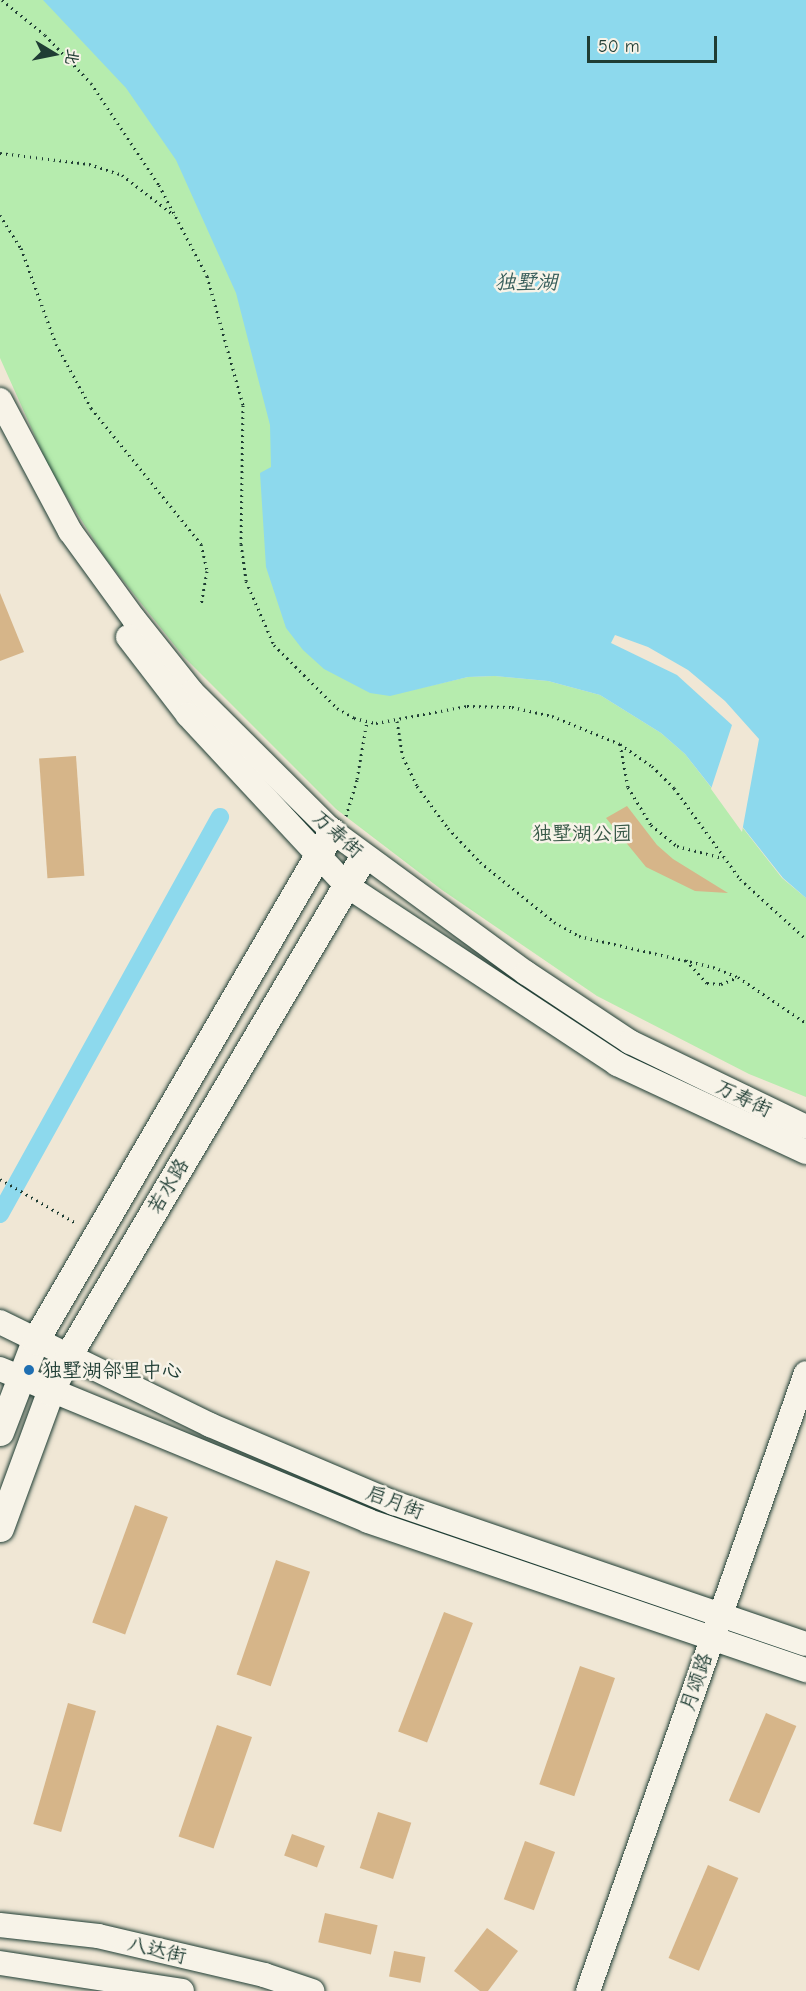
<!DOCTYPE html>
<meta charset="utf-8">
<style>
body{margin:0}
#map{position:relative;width:806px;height:1991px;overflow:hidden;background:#f0e7d5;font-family:"Comic Neue","LXGW WenKai TC",sans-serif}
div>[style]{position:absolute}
.green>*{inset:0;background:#b6ecae}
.water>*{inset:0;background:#8dd9ed}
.pier>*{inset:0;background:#f0e7d5}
.canal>*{height:18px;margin:-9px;padding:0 9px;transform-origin:9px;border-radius:9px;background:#8dd9ed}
.building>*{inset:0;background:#d6b589;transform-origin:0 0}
.path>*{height:3px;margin-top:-1.5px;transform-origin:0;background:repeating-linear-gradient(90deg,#1f3d34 0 1.5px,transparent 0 6px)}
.roads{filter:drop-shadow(0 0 2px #1f3d34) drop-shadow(0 0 2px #1f3d34)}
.tertiary>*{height:24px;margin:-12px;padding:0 12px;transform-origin:12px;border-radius:12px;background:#f7f3e8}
.secondary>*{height:27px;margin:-13.5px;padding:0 13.5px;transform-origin:13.5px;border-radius:13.5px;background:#f7f3e8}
.dots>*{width:16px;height:16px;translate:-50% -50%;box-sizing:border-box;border:3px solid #f7f3e8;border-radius:50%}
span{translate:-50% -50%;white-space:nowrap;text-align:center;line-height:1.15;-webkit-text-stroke:5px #f7f3e8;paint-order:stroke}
.park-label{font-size:20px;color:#365746}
.street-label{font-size:20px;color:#1f3d34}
.poi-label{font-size:20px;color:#1f3d34}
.left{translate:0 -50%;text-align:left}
.water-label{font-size:21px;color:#355c59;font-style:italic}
.north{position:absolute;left:24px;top:24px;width:60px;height:60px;-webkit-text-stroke:4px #f7f3e8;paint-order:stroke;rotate:100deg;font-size:16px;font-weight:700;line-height:24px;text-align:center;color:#1f3d34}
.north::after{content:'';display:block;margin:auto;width:21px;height:27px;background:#1f3d34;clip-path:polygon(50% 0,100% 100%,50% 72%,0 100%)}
.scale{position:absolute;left:587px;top:36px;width:130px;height:27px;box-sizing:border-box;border:3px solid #1f3d34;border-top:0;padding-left:8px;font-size:18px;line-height:21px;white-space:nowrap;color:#1f3d34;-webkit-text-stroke:4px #f7f3e8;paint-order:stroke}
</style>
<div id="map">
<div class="green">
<i style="clip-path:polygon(0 0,57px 0,135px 83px,203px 190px,390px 695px,468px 677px,495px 676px,548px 681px,600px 695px,661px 733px,685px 754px,782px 878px,806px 898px,806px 1097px,749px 1074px,597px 996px,442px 890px,336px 809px,183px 656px,106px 559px,51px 472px,0 358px)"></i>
</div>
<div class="water">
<i style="clip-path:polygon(43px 0,806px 0,806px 898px,783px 878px,685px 754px,661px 733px,600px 695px,548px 681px,495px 676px,468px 677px,390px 696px,370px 693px,324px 669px,303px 650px,286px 628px,266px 567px,260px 473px,271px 467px,270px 425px,236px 293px,176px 160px,126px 88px)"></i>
</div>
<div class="pier">
<i style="clip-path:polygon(615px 635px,648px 647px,688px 670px,725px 701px,759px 739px,742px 832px,711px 789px,732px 725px,677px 675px,611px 643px)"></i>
</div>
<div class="canal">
<i style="left:0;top:1214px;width:454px;rotate:-61deg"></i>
</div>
<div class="building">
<i style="clip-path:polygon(0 593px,24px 652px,0 661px)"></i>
<i style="left:76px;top:756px;width:120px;height:37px;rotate:86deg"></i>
<i style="clip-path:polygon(627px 806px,657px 845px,673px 859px,728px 893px,695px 891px,646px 867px,606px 818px)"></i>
<i style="left:135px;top:1505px;width:35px;height:125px;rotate:20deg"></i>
<i style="left:276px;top:1560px;width:36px;height:121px;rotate:19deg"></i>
<i style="left:444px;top:1612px;width:31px;height:128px;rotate:21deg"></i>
<i style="left:580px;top:1666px;width:37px;height:125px;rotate:19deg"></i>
<i style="left:68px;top:1703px;width:29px;height:126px;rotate:16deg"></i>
<i style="left:766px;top:1713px;width:33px;height:95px;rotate:23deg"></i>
<i style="left:217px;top:1725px;width:37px;height:118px;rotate:19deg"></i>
<i style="left:378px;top:1812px;width:35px;height:59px;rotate:18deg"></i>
<i style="left:292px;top:1834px;width:35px;height:23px;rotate:20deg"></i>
<i style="left:525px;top:1841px;width:32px;height:62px;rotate:20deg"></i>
<i style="left:708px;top:1865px;width:33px;height:101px;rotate:23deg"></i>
<i style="left:325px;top:1913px;width:54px;height:30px;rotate:13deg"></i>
<i style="clip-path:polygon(487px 1928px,518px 1951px,488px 1991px,480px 1991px,454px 1971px)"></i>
<i style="left:394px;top:1951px;width:32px;height:26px;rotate:11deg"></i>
</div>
<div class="path">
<i style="left:2px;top:0;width:55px;rotate:39.1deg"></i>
<i style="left:45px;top:35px;width:66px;rotate:46.2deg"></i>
<i style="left:91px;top:83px;width:123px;rotate:56.3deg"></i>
<i style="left:159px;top:185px;width:103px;rotate:62.2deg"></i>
<i style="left:207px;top:276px;width:134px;rotate:74.4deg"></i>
<i style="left:243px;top:405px;width:139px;rotate:90.8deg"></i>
<i style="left:241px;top:544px;width:37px;rotate:82deg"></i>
<i style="left:246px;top:581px;width:70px;rotate:66.4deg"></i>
<i style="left:274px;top:645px;width:89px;rotate:45deg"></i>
<i style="left:337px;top:708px;width:20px;rotate:30deg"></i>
<i style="left:354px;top:718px;width:23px;rotate:13deg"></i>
<i style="left:376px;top:723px;width:93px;rotate:-10.6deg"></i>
<i style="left:467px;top:706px;width:45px;rotate:1.3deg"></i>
<i style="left:512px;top:707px;width:41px;rotate:12.7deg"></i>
<i style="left:552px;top:716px;width:74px;rotate:22.4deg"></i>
<i style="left:620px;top:744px;width:39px;rotate:35deg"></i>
<i style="left:652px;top:766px;width:31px;rotate:45deg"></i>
<i style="left:674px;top:788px;width:112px;rotate:54deg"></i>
<i style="left:740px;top:879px;width:89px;rotate:42.3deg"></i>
<i style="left:0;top:153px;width:90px;rotate:7deg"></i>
<i style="left:89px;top:164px;width:35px;rotate:18deg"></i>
<i style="left:122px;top:175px;width:66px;rotate:37.6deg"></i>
<i style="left:0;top:215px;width:39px;rotate:58deg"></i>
<i style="left:21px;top:248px;width:102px;rotate:70deg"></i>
<i style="left:56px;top:344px;width:73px;rotate:61.3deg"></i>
<i style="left:91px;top:408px;width:175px;rotate:51deg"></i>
<i style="left:201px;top:544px;width:28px;rotate:77deg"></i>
<i style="left:207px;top:571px;width:34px;rotate:100deg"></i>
<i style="left:397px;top:721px;width:36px;rotate:81deg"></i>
<i style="left:403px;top:757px;width:32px;rotate:64deg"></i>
<i style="left:417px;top:786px;width:52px;rotate:53.6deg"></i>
<i style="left:448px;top:828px;width:47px;rotate:46.7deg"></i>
<i style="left:480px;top:862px;width:95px;rotate:39deg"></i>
<i style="left:554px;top:922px;width:29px;rotate:29deg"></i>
<i style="left:579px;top:936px;width:138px;rotate:13deg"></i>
<i style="left:713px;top:967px;width:27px;rotate:22deg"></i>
<i style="left:738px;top:977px;width:82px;rotate:34.1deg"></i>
<i style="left:620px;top:744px;width:44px;rotate:79.5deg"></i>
<i style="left:628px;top:787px;width:44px;rotate:58.8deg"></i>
<i style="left:651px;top:825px;width:33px;rotate:39deg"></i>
<i style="left:677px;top:846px;width:48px;rotate:14.6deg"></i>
<i style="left:346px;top:816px;width:39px;rotate:-73deg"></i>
<i style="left:357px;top:779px;width:59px;rotate:-80.2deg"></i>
<i style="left:686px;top:960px;width:31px;rotate:48deg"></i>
<i style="left:707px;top:983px;width:14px;rotate:4deg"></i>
<i style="left:721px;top:984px;width:18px;rotate:-22deg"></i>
<i style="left:0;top:1179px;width:88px;rotate:30.1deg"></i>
</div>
<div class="roads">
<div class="tertiary">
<i style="left:0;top:400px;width:149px;rotate:61.9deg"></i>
<i style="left:70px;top:531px;width:109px;rotate:54deg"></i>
<i style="left:134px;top:619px;width:93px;rotate:51.5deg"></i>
<i style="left:192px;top:692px;width:197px;rotate:44.8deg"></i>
<i style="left:332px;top:831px;width:240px;rotate:36.2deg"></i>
<i style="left:526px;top:973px;width:125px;rotate:33.6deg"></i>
<i style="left:630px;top:1042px;width:195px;rotate:25.8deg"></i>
<i style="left:128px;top:637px;width:98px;rotate:52.4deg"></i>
<i style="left:188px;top:715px;width:232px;rotate:47.1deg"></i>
<i style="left:346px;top:885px;width:325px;rotate:33.4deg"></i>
<i style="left:617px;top:1064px;width:208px;rotate:25deg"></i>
<i style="left:0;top:1322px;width:234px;rotate:26.1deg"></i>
<i style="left:210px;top:1425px;width:200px;rotate:23deg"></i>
<i style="left:394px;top:1503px;width:435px;rotate:18.9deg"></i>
<i style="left:0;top:1369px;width:398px;rotate:22.4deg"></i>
<i style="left:368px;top:1521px;width:463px;rotate:18.8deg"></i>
<i style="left:0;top:1925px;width:99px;rotate:6.4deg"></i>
<i style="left:98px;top:1936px;width:171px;rotate:13.2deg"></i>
<i style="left:264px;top:1975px;width:51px;rotate:18.4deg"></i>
<i style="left:0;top:1963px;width:184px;rotate:8.7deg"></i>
<i style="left:588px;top:1991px;width:655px;rotate:-70.57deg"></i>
</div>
<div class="secondary">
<i style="left:0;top:1432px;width:97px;rotate:-69deg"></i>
<i style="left:35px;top:1341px;width:590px;rotate:-59.79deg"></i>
<i style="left:0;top:1528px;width:145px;rotate:-69.8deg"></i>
<i style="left:50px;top:1392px;width:40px;rotate:-63.4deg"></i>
<i style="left:68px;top:1356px;width:580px;rotate:-59.41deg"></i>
</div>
</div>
<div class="dots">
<i style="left:29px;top:1370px;background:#1f6fb2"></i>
</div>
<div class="park-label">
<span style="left:582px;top:833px">独墅湖公园</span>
</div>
<div class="street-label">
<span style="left:338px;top:834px;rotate:42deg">万寿街</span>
<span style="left:744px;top:1098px;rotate:26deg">万寿街</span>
<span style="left:168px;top:1186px;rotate:-59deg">若水路</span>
<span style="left:395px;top:1502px;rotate:21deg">启月街</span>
<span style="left:696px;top:1682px;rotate:-71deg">月颂路</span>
<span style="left:157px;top:1950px;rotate:13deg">八达街</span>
</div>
<div class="poi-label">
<span class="left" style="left:42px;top:1370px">独墅湖邻里中心</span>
</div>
<div class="water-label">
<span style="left:526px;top:282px">独墅湖</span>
</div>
<div class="north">北</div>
<div class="scale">50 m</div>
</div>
